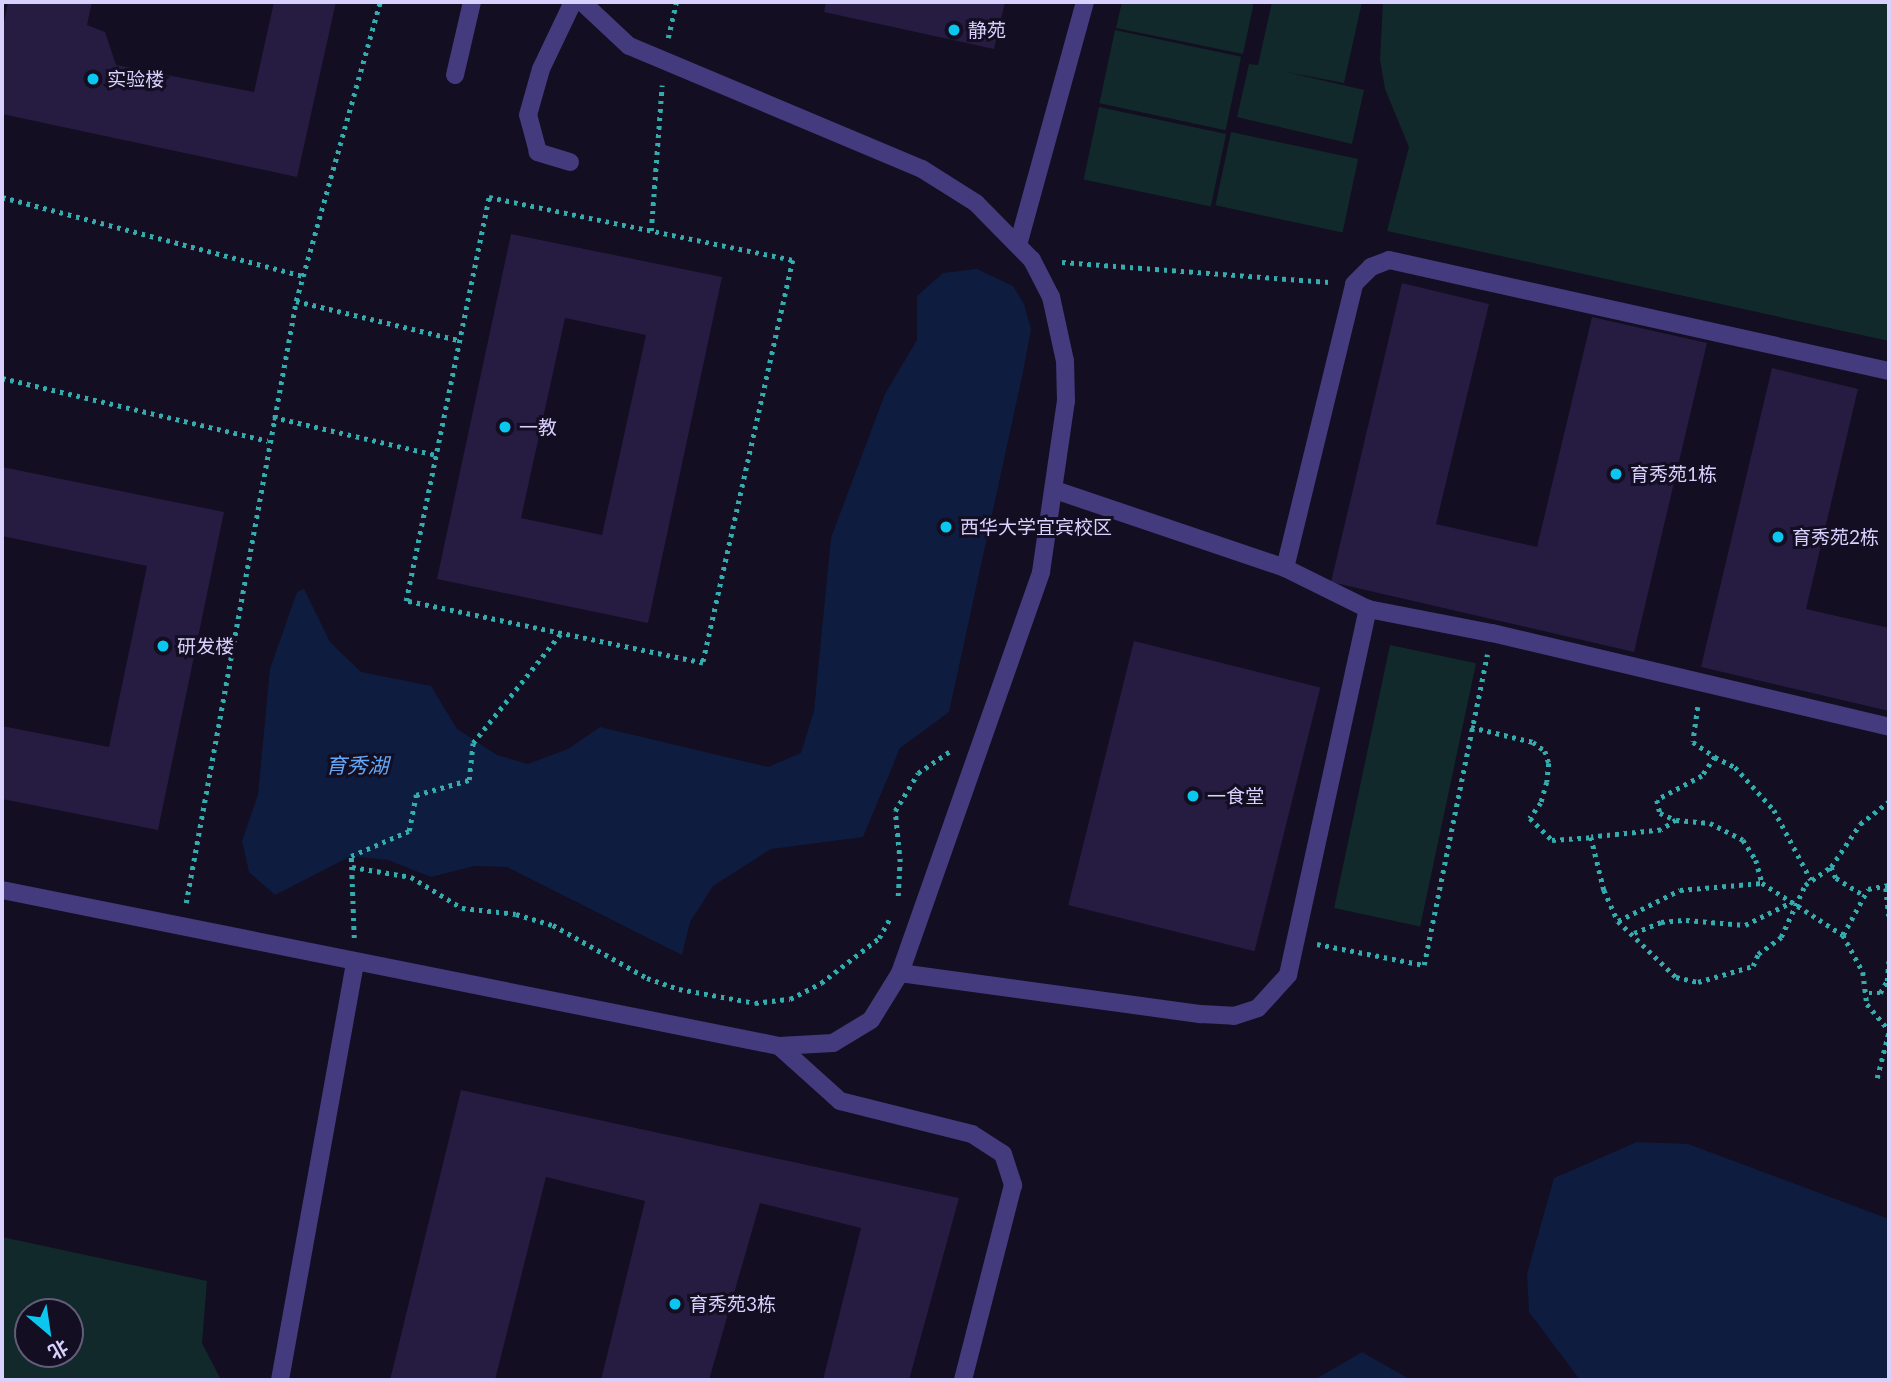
<!DOCTYPE html>
<meta charset="utf-8">
<style>
body{margin:0}
#map{position:relative;width:1891px;height:1382px;overflow:hidden;background:#130e21;font-family:Lato,"Noto Sans SC",sans-serif}
div>[style]{position:absolute}
.green>*{inset:0;background:#11292a;transform-origin:0 0}
.water>*{inset:0;background:#0e1c40}
.building>*{inset:0;background:#261b41;transform-origin:0 0}
.path>*{height:4.5px;margin-top:-2.25px;transform-origin:0;background:repeating-linear-gradient(90deg,#34abad 0 3.5px,transparent 0 8.5px)}
.street>*{height:18px;margin:-9px;padding:0 9px;transform-origin:9px;border-radius:9px;background:#433b7d}
.dots>*{width:19px;height:19px;translate:-50% -50%;box-sizing:border-box;border:4px solid #130e21;border-radius:50%}
span{translate:-50% -50%;white-space:nowrap;text-align:center;line-height:1.15;-webkit-text-stroke:6px #130e21;paint-order:stroke}
.poi-label{font-size:19px;color:#d8d0fd}
.left{translate:0 -50%;text-align:left}
.water-label{font-size:21px;color:#63a7f8;font-style:italic}
.frame{position:absolute;inset:0;border:4px solid #d8d0fd;pointer-events:none}
.north{position:absolute;left:14px;top:1298px;width:70px;height:70px;box-sizing:border-box;background:#130e21;border:2px solid #625c79;border-radius:50%;rotate:151deg;font-size:19px;font-weight:700;line-height:28px;text-align:center;color:#d8d0fd}
.north::after{content:'';display:block;margin:auto;width:24px;height:32px;background:#0bc6ee;clip-path:polygon(50% 0,100% 100%,50% 72%,0 100%)}
</style>
<div id="map">
<div class="green">
<i style="clip-path:polygon(1122px 2px,1254px 2px,1243px 54px,1116px 28px)"></i>
<i style="clip-path:polygon(1272px 2px,1362px 2px,1344px 83px,1286px 72px,1364px 90px,1352px 144px,1237px 117px,1249px 64px,1258px 65px)"></i>
<i style="clip-path:polygon(1383px 2px,1889px 2px,1889px 341px,1387px 231px,1409px 147px,1385px 89px,1380px 59px)"></i>
<i style="left:1115px;top:30px;width:129px;height:75px;rotate:12deg"></i>
<i style="left:1099px;top:107px;width:130px;height:74px;rotate:12deg"></i>
<i style="left:1231px;top:132px;width:130px;height:75px;rotate:12deg"></i>
<i style="left:1390px;top:645px;width:88px;height:269px;rotate:12deg"></i>
<i style="clip-path:polygon(evenodd,2px 1237px,207px 1281px,202px 1343px,221px 1380px,2px 1380px,2px 1237px,28px 1312px,70px 1312px,70px 1354px,28px 1354px,28px 1312px)"></i>
</div>
<div class="water">
<i style="clip-path:polygon(977px 269px,1013px 286px,1024px 304px,1031px 329px,1023px 372px,949px 712px,900px 748px,863px 837px,771px 849px,713px 886px,690px 922px,682px 955px,507px 867px,474px 866px,431px 877px,388px 860px,351px 856px,275px 895px,249px 872px,242px 841px,258px 795px,270px 669px,297px 592px,304px 589px,330px 642px,361px 672px,431px 686px,457px 729px,497px 755px,528px 764px,568px 749px,600px 727px,768px 767px,801px 753px,814px 711px,831px 538px,885px 394px,917px 340px,917px 296px,943px 273px)"></i>
<i style="clip-path:polygon(1637px 1142px,1688px 1144px,1889px 1219px,1889px 1380px,1580px 1380px,1529px 1312px,1527px 1274px,1554px 1178px)"></i>
<i style="clip-path:polygon(1362px 1352px,1411px 1380px,1314px 1380px)"></i>
</div>
<div class="building">
<i style="clip-path:polygon(8px 2px,92px 2px,87px 25px,105px 32px,116px 65px,254px 92px,274px 2px,336px 2px,297px 177px,2px 114px,2px 32px)"></i>
<i style="clip-path:polygon(826px 2px,1005px 2px,994px 49px,824px 12px)"></i>
<i style="clip-path:polygon(evenodd,511px 234px,722px 277px,648px 623px,437px 579px,511px 234px,565px 318px,646px 335px,602px 535px,521px 518px,565px 318px)"></i>
<i style="clip-path:polygon(1402px 283px,1489px 304px,1436px 524px,1537px 547px,1592px 317px,1707px 343px,1634px 652px,1331px 582px)"></i>
<i style="clip-path:polygon(1772px 368px,1858px 389px,1806px 609px,1889px 628px,1889px 711px,1701px 667px)"></i>
<i style="clip-path:polygon(2px 467px,224px 512px,158px 830px,2px 799px,2px 726px,109px 747px,147px 566px,2px 536px)"></i>
<i style="left:1134px;top:641px;width:192px;height:272px;rotate:14deg"></i>
<i style="clip-path:polygon(461px 1090px,959px 1198px,909px 1380px,823px 1380px,861px 1228px,760px 1203px,709px 1380px,601px 1380px,645px 1201px,546px 1177px,495px 1380px,390px 1380px)"></i>
</div>
<div class="path">
<i style="left:668px;top:38px;width:37px;rotate:-77deg"></i>
<i style="left:2px;top:197px;width:311px;rotate:14.7deg"></i>
<i style="left:489px;top:197px;width:310px;rotate:11.7deg"></i>
<i style="left:793px;top:260px;width:413px;rotate:102.6deg"></i>
<i style="left:703px;top:663px;width:303px;rotate:-168.2deg"></i>
<i style="left:406px;top:601px;width:412px;rotate:-78.4deg"></i>
<i style="left:651px;top:231px;width:146px;rotate:-85.7deg"></i>
<i style="left:1062px;top:262px;width:268px;rotate:4.3deg"></i>
<i style="left:296px;top:301px;width:168px;rotate:13.5deg"></i>
<i style="left:2px;top:378px;width:273px;rotate:13.3deg"></i>
<i style="left:273px;top:417px;width:167px;rotate:13.1deg"></i>
<i style="left:1698px;top:707px;width:35px;rotate:98deg"></i>
<i style="left:1693px;top:742px;width:27px;rotate:34deg"></i>
<i style="left:1715px;top:757px;width:23px;rotate:124deg"></i>
<i style="left:1702px;top:776px;width:51px;rotate:151.9deg"></i>
<i style="left:1657px;top:800px;width:13px;rotate:77deg"></i>
<i style="left:1660px;top:813px;width:17px;rotate:24deg"></i>
<i style="left:1676px;top:820px;width:18px;rotate:146deg"></i>
<i style="left:1661px;top:830px;width:70px;rotate:174.3deg"></i>
<i style="left:1591px;top:837px;width:55px;rotate:76.2deg"></i>
<i style="left:1604px;top:890px;width:34px;rotate:66deg"></i>
<i style="left:1618px;top:921px;width:81px;rotate:44deg"></i>
<i style="left:1676px;top:977px;width:23px;rotate:13deg"></i>
<i style="left:1698px;top:982px;width:57px;rotate:-16.2deg"></i>
<i style="left:1753px;top:966px;width:13px;rotate:-67deg"></i>
<i style="left:1758px;top:954px;width:29px;rotate:-36deg"></i>
<i style="left:1781px;top:937px;width:57px;rotate:-65.2deg"></i>
<i style="left:1805px;top:885px;width:32px;rotate:-35deg"></i>
<i style="left:1831px;top:867px;width:52px;rotate:-56deg"></i>
<i style="left:1860px;top:824px;width:37px;rotate:-38deg"></i>
<i style="left:1471px;top:727px;width:64px;rotate:13.6deg"></i>
<i style="left:1533px;top:742px;width:15px;rotate:37deg"></i>
<i style="left:1545px;top:751px;width:13px;rotate:72deg"></i>
<i style="left:1549px;top:763px;width:19px;rotate:96deg"></i>
<i style="left:1547px;top:782px;width:22px;rotate:106deg"></i>
<i style="left:1541px;top:803px;width:19px;rotate:126deg"></i>
<i style="left:1530px;top:818px;width:31px;rotate:45deg"></i>
<i style="left:1552px;top:840px;width:39px;rotate:-4deg"></i>
<i style="left:1715px;top:757px;width:22px;rotate:27deg"></i>
<i style="left:1735px;top:767px;width:58px;rotate:47.8deg"></i>
<i style="left:1774px;top:810px;width:79px;rotate:62.1deg"></i>
<i style="left:1676px;top:820px;width:34px;rotate:5deg"></i>
<i style="left:1710px;top:823px;width:37px;rotate:27deg"></i>
<i style="left:1743px;top:840px;width:24px;rotate:57deg"></i>
<i style="left:1756px;top:860px;width:24px;rotate:75deg"></i>
<i style="left:352px;top:867px;width:60px;rotate:9.6deg"></i>
<i style="left:411px;top:877px;width:60px;rotate:31.3deg"></i>
<i style="left:462px;top:908px;width:54px;rotate:6.3deg"></i>
<i style="left:516px;top:914px;width:39px;rotate:17deg"></i>
<i style="left:553px;top:925px;width:108px;rotate:29.4deg"></i>
<i style="left:647px;top:978px;width:34px;rotate:19deg"></i>
<i style="left:679px;top:989px;width:77px;rotate:10.4deg"></i>
<i style="left:755px;top:1003px;width:35px;rotate:-7deg"></i>
<i style="left:790px;top:999px;width:35px;rotate:-27deg"></i>
<i style="left:821px;top:983px;width:73px;rotate:-37.8deg"></i>
<i style="left:879px;top:938px;width:21px;rotate:-61deg"></i>
<i style="left:1831px;top:867px;width:12px;rotate:66deg"></i>
<i style="left:1836px;top:878px;width:32px;rotate:32deg"></i>
<i style="left:1886px;top:888px;width:28px;rotate:84deg"></i>
<i style="left:898px;top:896px;width:34px;rotate:-87deg"></i>
<i style="left:900px;top:862px;width:51px;rotate:-95.6deg"></i>
<i style="left:895px;top:811px;width:44px;rotate:-58.8deg"></i>
<i style="left:918px;top:773px;width:42px;rotate:-34.4deg"></i>
<i style="left:186px;top:903px;width:612px;rotate:-79.64deg"></i>
<i style="left:296px;top:301px;width:311px;rotate:-74.3deg"></i>
<i style="left:1618px;top:921px;width:69px;rotate:-26.6deg"></i>
<i style="left:1680px;top:890px;width:82px;rotate:-4.9deg"></i>
<i style="left:1762px;top:883px;width:96px;rotate:32.7deg"></i>
<i style="left:1843px;top:935px;width:52px;rotate:-61.5deg"></i>
<i style="left:1868px;top:889px;width:21px;rotate:-11deg"></i>
<i style="left:1634px;top:933px;width:29px;rotate:-22deg"></i>
<i style="left:1661px;top:922px;width:25px;rotate:-5deg"></i>
<i style="left:1686px;top:920px;width:59px;rotate:4.8deg"></i>
<i style="left:1745px;top:925px;width:52px;rotate:-26.1deg"></i>
<i style="left:1843px;top:935px;width:42px;rotate:61.6deg"></i>
<i style="left:1863px;top:972px;width:32px;rotate:83deg"></i>
<i style="left:1867px;top:1004px;width:34px;rotate:50deg"></i>
<i style="left:354px;top:938px;width:82px;rotate:-92.1deg"></i>
<i style="left:351px;top:856px;width:63px;rotate:-23.3deg"></i>
<i style="left:409px;top:831px;width:37px;rotate:-79deg"></i>
<i style="left:416px;top:795px;width:55px;rotate:-15.8deg"></i>
<i style="left:469px;top:780px;width:37px;rotate:-84deg"></i>
<i style="left:473px;top:743px;width:141px;rotate:-51.3deg"></i>
<i style="left:1317px;top:944px;width:109px;rotate:11.1deg"></i>
<i style="left:1424px;top:965px;width:317px;rotate:-78.5deg"></i>
<i style="left:1869px;top:993px;width:11px"></i>
<i style="left:1880px;top:993px;width:14px;rotate:-60deg"></i>
<i style="left:1887px;top:981px;width:21px;rotate:-85deg"></i>
<i style="left:1877px;top:1078px;width:49px;rotate:-75.7deg"></i>
</div>
<div class="street">
<i style="left:455px;top:75px;width:75px;rotate:-76.9deg"></i>
<i style="left:570px;top:162px;width:34px;rotate:-163deg"></i>
<i style="left:538px;top:152px;width:38px;rotate:-105deg"></i>
<i style="left:528px;top:115px;width:48px;rotate:-74.2deg"></i>
<i style="left:541px;top:69px;width:74px;rotate:-64.5deg"></i>
<i style="left:1018px;top:245px;width:252px;rotate:-74.6deg"></i>
<i style="left:1055px;top:490px;width:243px;rotate:18.7deg"></i>
<i style="left:1285px;top:568px;width:93px;rotate:26.3deg"></i>
<i style="left:1285px;top:568px;width:292px;rotate:-76.3deg"></i>
<i style="left:1354px;top:284px;width:24px;rotate:-45deg"></i>
<i style="left:1371px;top:267px;width:19px;rotate:-21deg"></i>
<i style="left:1389px;top:260px;width:512px;rotate:12.52deg"></i>
<i style="left:2px;top:890px;width:793px;rotate:11.35deg"></i>
<i style="left:779px;top:1046px;width:54px;rotate:-3.2deg"></i>
<i style="left:833px;top:1043px;width:44px;rotate:-31.2deg"></i>
<i style="left:871px;top:1020px;width:55px;rotate:-58.3deg"></i>
<i style="left:900px;top:973px;width:425px;rotate:-70.6deg"></i>
<i style="left:1041px;top:572px;width:173px;rotate:-81.7deg"></i>
<i style="left:1066px;top:401px;width:40px;rotate:-91.4deg"></i>
<i style="left:1065px;top:361px;width:66px;rotate:-102.3deg"></i>
<i style="left:1051px;top:297px;width:42px;rotate:-117.2deg"></i>
<i style="left:1032px;top:260px;width:80px;rotate:-134.5deg"></i>
<i style="left:976px;top:203px;width:64px;rotate:-147.8deg"></i>
<i style="left:922px;top:169px;width:318px;rotate:-157.2deg"></i>
<i style="left:629px;top:46px;width:64px;rotate:-136.9deg"></i>
<i style="left:900px;top:973px;width:304px;rotate:7.8deg"></i>
<i style="left:1201px;top:1014px;width:33px;rotate:3deg"></i>
<i style="left:1234px;top:1016px;width:25px;rotate:-18deg"></i>
<i style="left:1258px;top:1008px;width:45px;rotate:-47.7deg"></i>
<i style="left:1288px;top:975px;width:375px;rotate:-77.7deg"></i>
<i style="left:1368px;top:609px;width:126px;rotate:11deg"></i>
<i style="left:1492px;top:633px;width:408px;rotate:13.3deg"></i>
<i style="left:779px;top:1046px;width:82px;rotate:42deg"></i>
<i style="left:840px;top:1101px;width:136px;rotate:14deg"></i>
<i style="left:972px;top:1134px;width:37px;rotate:33deg"></i>
<i style="left:1003px;top:1154px;width:33px;rotate:72deg"></i>
<i style="left:1013px;top:1185px;width:201px;rotate:104.4deg"></i>
<i style="left:280px;top:1380px;width:424px;rotate:-79.8deg"></i>
</div>
<div class="dots">
<i style="left:954px;top:30px;background:#0bc6ee"></i>
<i style="left:93px;top:79px;background:#0bc6ee"></i>
<i style="left:505px;top:427px;background:#0bc6ee"></i>
<i style="left:1616px;top:474px;background:#0bc6ee"></i>
<i style="left:946px;top:527px;background:#0bc6ee"></i>
<i style="left:1778px;top:537px;background:#0bc6ee"></i>
<i style="left:163px;top:646px;background:#0bc6ee"></i>
<i style="left:1193px;top:796px;background:#0bc6ee"></i>
<i style="left:675px;top:1304px;background:#0bc6ee"></i>
</div>
<div class="poi-label">
<span class="left" style="left:968px;top:30px">静苑</span>
<span class="left" style="left:107px;top:79px">实验楼</span>
<span class="left" style="left:519px;top:427px">一教</span>
<span class="left" style="left:1630px;top:474px">育秀苑1栋</span>
<span class="left" style="left:960px;top:527px">西华大学宜宾校区</span>
<span class="left" style="left:1792px;top:537px">育秀苑2栋</span>
<span class="left" style="left:177px;top:646px">研发楼</span>
<span class="left" style="left:1207px;top:796px">一食堂</span>
<span class="left" style="left:689px;top:1304px">育秀苑3栋</span>
</div>
<div class="water-label">
<span style="left:357px;top:765px">育秀湖</span>
</div>
<div class="frame"></div>
<div class="north">北</div>
</div>
